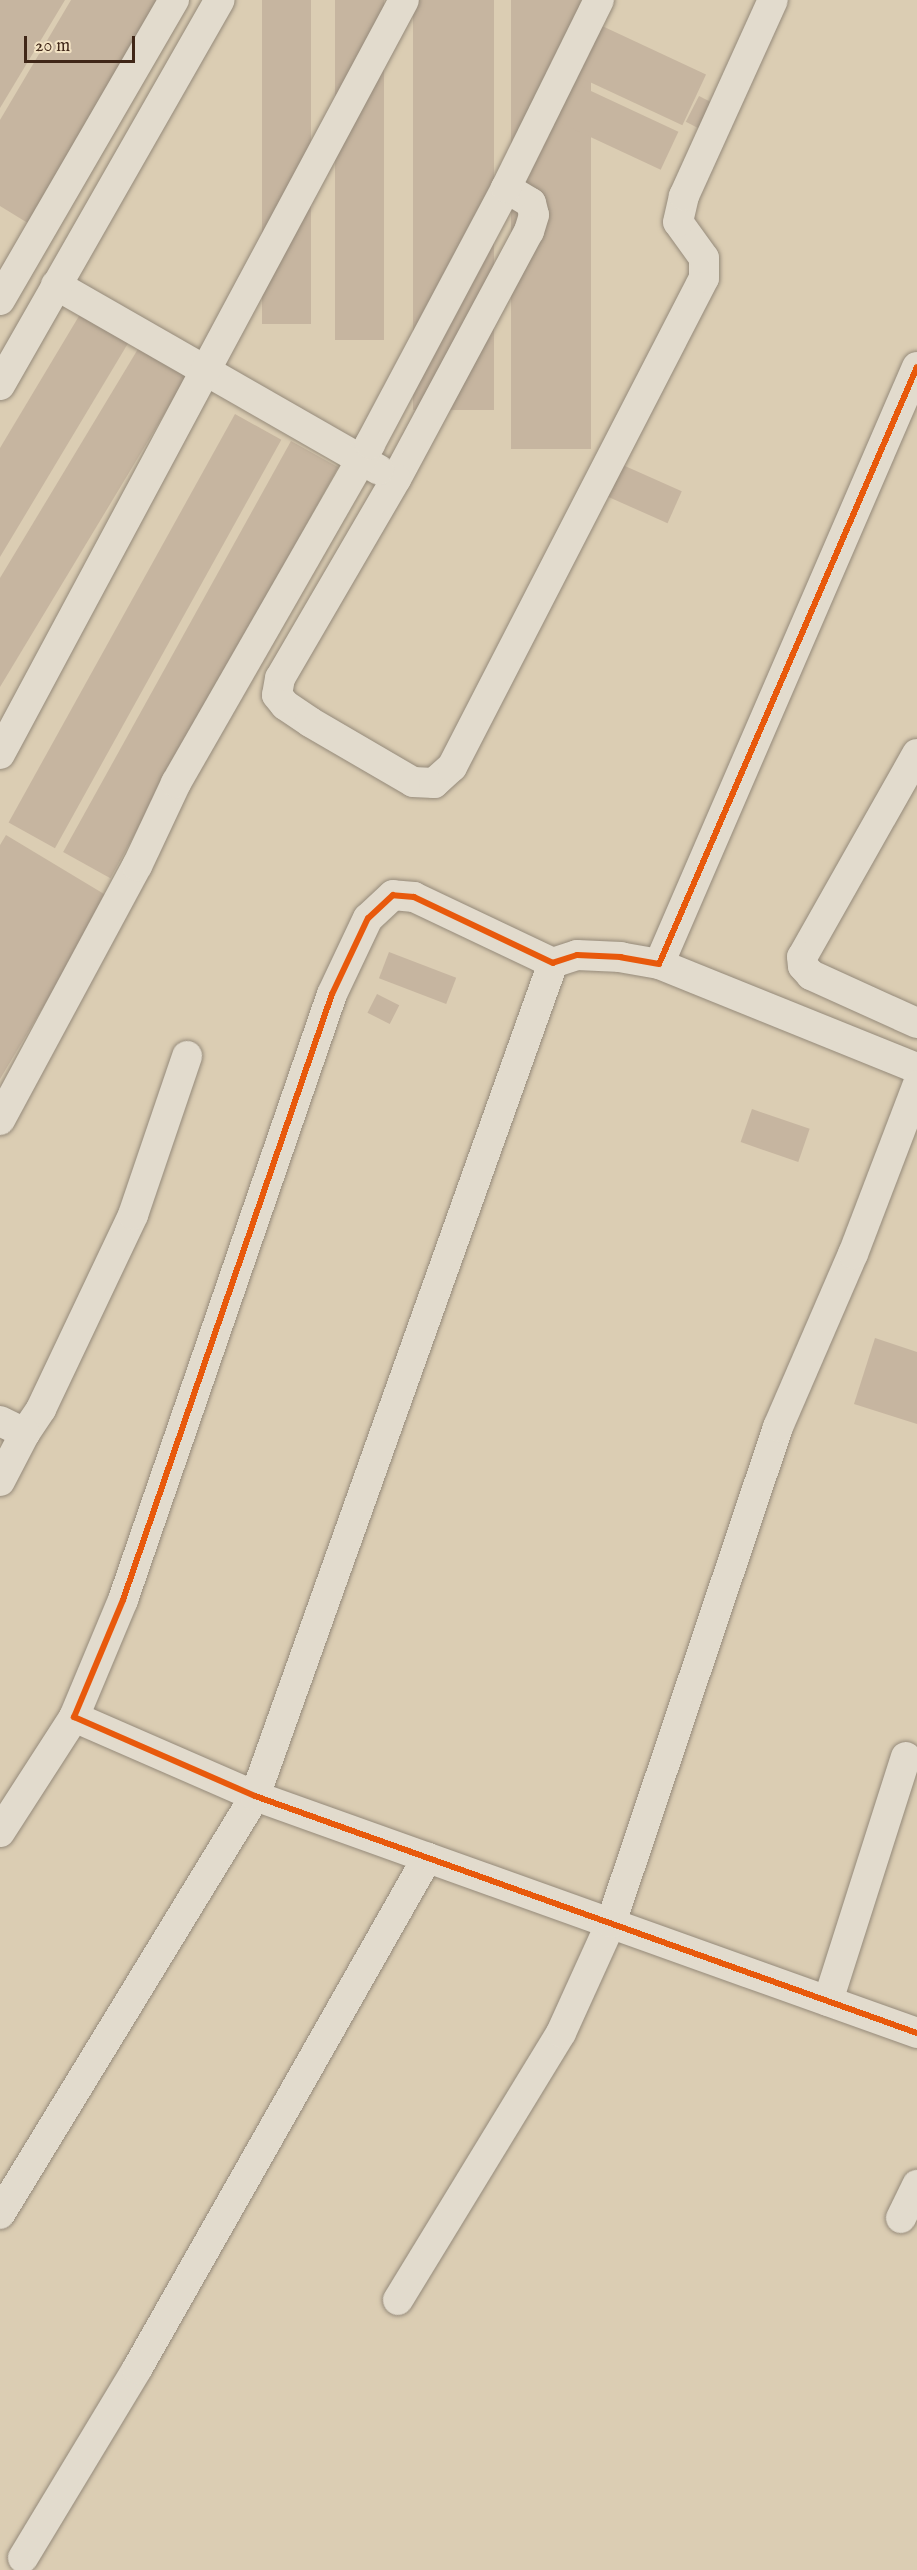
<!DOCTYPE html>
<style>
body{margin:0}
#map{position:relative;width:917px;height:2570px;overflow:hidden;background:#dbcdb3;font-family:"IM FELL English",serif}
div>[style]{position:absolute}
.building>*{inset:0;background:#c6b5a0;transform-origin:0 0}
.roads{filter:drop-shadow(0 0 2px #958a7a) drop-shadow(0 0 2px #958a7a)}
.minor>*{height:30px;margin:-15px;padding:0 15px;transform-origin:15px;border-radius:15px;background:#e2dbcd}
.cycleway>*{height:6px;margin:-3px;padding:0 3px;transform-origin:3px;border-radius:3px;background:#e8590c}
span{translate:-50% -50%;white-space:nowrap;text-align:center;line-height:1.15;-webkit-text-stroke:4.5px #f2e2c3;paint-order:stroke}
.scale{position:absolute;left:24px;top:36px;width:111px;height:27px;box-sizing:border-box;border:3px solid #402718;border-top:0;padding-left:8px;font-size:18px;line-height:21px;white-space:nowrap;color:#402718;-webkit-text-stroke:4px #f2e2c3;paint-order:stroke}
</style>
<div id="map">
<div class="building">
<i style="clip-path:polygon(0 0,65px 0,0 108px)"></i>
<i style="clip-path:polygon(71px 0,166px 0,31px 225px,0 206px,0 120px)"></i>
<i style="left:262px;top:0;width:49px;height:324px"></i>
<i style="left:335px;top:0;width:49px;height:340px"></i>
<i style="left:413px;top:0;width:81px;height:410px"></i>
<i style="left:511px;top:0;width:80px;height:449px"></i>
<i style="left:600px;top:25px;width:117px;height:56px;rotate:25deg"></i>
<i style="left:576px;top:84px;width:113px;height:42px;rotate:25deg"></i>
<i style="left:699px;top:96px;width:25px;height:29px;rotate:27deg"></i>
<i style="clip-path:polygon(82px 311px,130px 340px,0 557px,0 448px)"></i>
<i style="clip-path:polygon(141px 344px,189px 373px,0 687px,0 578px)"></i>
<i style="left:235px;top:414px;width:53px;height:467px;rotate:29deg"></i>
<i style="left:291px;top:441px;width:54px;height:470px;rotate:29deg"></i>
<i style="left:616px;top:462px;width:72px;height:35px;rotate:24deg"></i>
<i style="clip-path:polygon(6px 835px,109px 897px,0 1079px,0 845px)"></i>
<i style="left:389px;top:952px;width:72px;height:28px;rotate:21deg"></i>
<i style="left:377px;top:994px;width:25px;height:21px;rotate:27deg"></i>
<i style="left:752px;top:1109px;width:61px;height:35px;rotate:19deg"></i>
<i style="clip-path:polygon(875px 1338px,917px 1352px,917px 1424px,854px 1404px)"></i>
</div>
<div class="roads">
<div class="minor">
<i style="left:506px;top:188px;width:29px;rotate:31deg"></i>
<i style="left:531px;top:203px;width:12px;rotate:76deg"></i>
<i style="left:534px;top:215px;width:17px;rotate:107deg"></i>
<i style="left:529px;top:231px;width:281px;rotate:118.2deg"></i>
<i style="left:396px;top:479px;width:230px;rotate:120.2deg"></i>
<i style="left:280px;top:678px;width:17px;rotate:100deg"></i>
<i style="left:277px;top:695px;width:13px;rotate:51deg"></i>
<i style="left:285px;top:705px;width:30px;rotate:34deg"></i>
<i style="left:310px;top:722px;width:119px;rotate:30.2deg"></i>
<i style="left:413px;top:782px;width:21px;rotate:3deg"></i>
<i style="left:434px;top:783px;width:24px;rotate:-42deg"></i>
<i style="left:452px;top:767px;width:550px;rotate:-62.74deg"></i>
<i style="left:704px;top:278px;width:20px;rotate:-90deg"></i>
<i style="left:704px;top:258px;width:44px;rotate:-125.8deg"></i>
<i style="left:678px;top:222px;width:27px;rotate:-77deg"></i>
<i style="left:684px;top:196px;width:215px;rotate:-65.6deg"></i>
<i style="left:56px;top:285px;width:372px;rotate:29.8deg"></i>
<i style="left:0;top:300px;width:347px;rotate:-59.9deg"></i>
<i style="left:917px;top:367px;width:650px;rotate:113.37deg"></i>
<i style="left:659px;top:964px;width:39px;rotate:-170deg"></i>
<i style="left:621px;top:957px;width:44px;rotate:-177.4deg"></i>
<i style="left:577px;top:955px;width:25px;rotate:162deg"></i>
<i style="left:553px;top:963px;width:154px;rotate:-154.6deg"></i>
<i style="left:414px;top:897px;width:21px;rotate:-175deg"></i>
<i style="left:393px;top:895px;width:34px;rotate:137deg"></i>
<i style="left:368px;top:918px;width:84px;rotate:115.3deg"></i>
<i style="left:332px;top:994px;width:641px;rotate:109.03deg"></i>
<i style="left:123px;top:1600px;width:127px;rotate:112.7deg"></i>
<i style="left:74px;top:1717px;width:197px;rotate:23.6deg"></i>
<i style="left:255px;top:1796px;width:703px;rotate:19.7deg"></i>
<i style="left:0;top:385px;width:443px;rotate:-60.3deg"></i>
<i style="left:0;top:754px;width:855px;rotate:-61.82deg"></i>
<i style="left:917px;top:754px;width:233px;rotate:119.5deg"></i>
<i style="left:802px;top:957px;width:9px;rotate:84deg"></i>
<i style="left:803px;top:966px;width:12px;rotate:48deg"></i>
<i style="left:811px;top:975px;width:116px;rotate:24.4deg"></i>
<i style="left:659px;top:964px;width:278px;rotate:22deg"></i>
<i style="left:0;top:1120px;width:289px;rotate:-61.7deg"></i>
<i style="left:137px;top:866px;width:92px;rotate:-64.8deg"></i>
<i style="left:176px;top:783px;width:391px;rotate:-60.2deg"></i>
<i style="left:370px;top:444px;width:290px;rotate:-62deg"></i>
<i style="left:506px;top:188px;width:210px;rotate:-63.7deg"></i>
<i style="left:0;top:1421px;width:28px;rotate:26deg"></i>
<i style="left:25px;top:1433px;width:29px;rotate:-56deg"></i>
<i style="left:41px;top:1409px;width:215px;rotate:-64.6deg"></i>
<i style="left:133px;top:1215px;width:168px;rotate:-71.2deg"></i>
<i style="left:0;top:1481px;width:54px;rotate:-62.5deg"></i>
<i style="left:0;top:1832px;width:137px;rotate:-57.2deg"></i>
<i style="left:828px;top:2001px;width:256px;rotate:-72.3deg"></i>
<i style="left:0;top:2214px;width:490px;rotate:-58.6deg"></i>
<i style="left:255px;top:1796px;width:885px;rotate:-70.32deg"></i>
<i style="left:901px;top:2218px;width:37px;rotate:-64deg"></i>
<i style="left:398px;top:2300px;width:313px;rotate:-58.6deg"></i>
<i style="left:561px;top:2033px;width:121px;rotate:-65.6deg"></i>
<i style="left:611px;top:1923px;width:523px;rotate:-71.39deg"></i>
<i style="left:778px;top:1427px;width:189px;rotate:-66.6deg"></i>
<i style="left:853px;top:1254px;width:180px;rotate:-69.1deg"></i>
<i style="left:23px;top:2558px;width:221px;rotate:-58.9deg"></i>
<i style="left:137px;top:2369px;width:588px;rotate:-60.42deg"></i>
</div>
</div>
<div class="cycleway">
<i style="left:917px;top:367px;width:650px;rotate:113.37deg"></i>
<i style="left:659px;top:964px;width:39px;rotate:-170deg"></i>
<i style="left:621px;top:957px;width:44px;rotate:-177.4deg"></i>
<i style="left:577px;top:955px;width:25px;rotate:162deg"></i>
<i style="left:553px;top:963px;width:154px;rotate:-154.6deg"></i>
<i style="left:414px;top:897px;width:21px;rotate:-175deg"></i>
<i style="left:393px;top:895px;width:34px;rotate:137deg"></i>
<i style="left:368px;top:918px;width:84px;rotate:115.3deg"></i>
<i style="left:332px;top:994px;width:641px;rotate:109.03deg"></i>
<i style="left:123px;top:1600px;width:127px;rotate:112.7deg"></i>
<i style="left:74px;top:1717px;width:197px;rotate:23.6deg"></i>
<i style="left:255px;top:1796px;width:703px;rotate:19.7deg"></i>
</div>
<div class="scale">20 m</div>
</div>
